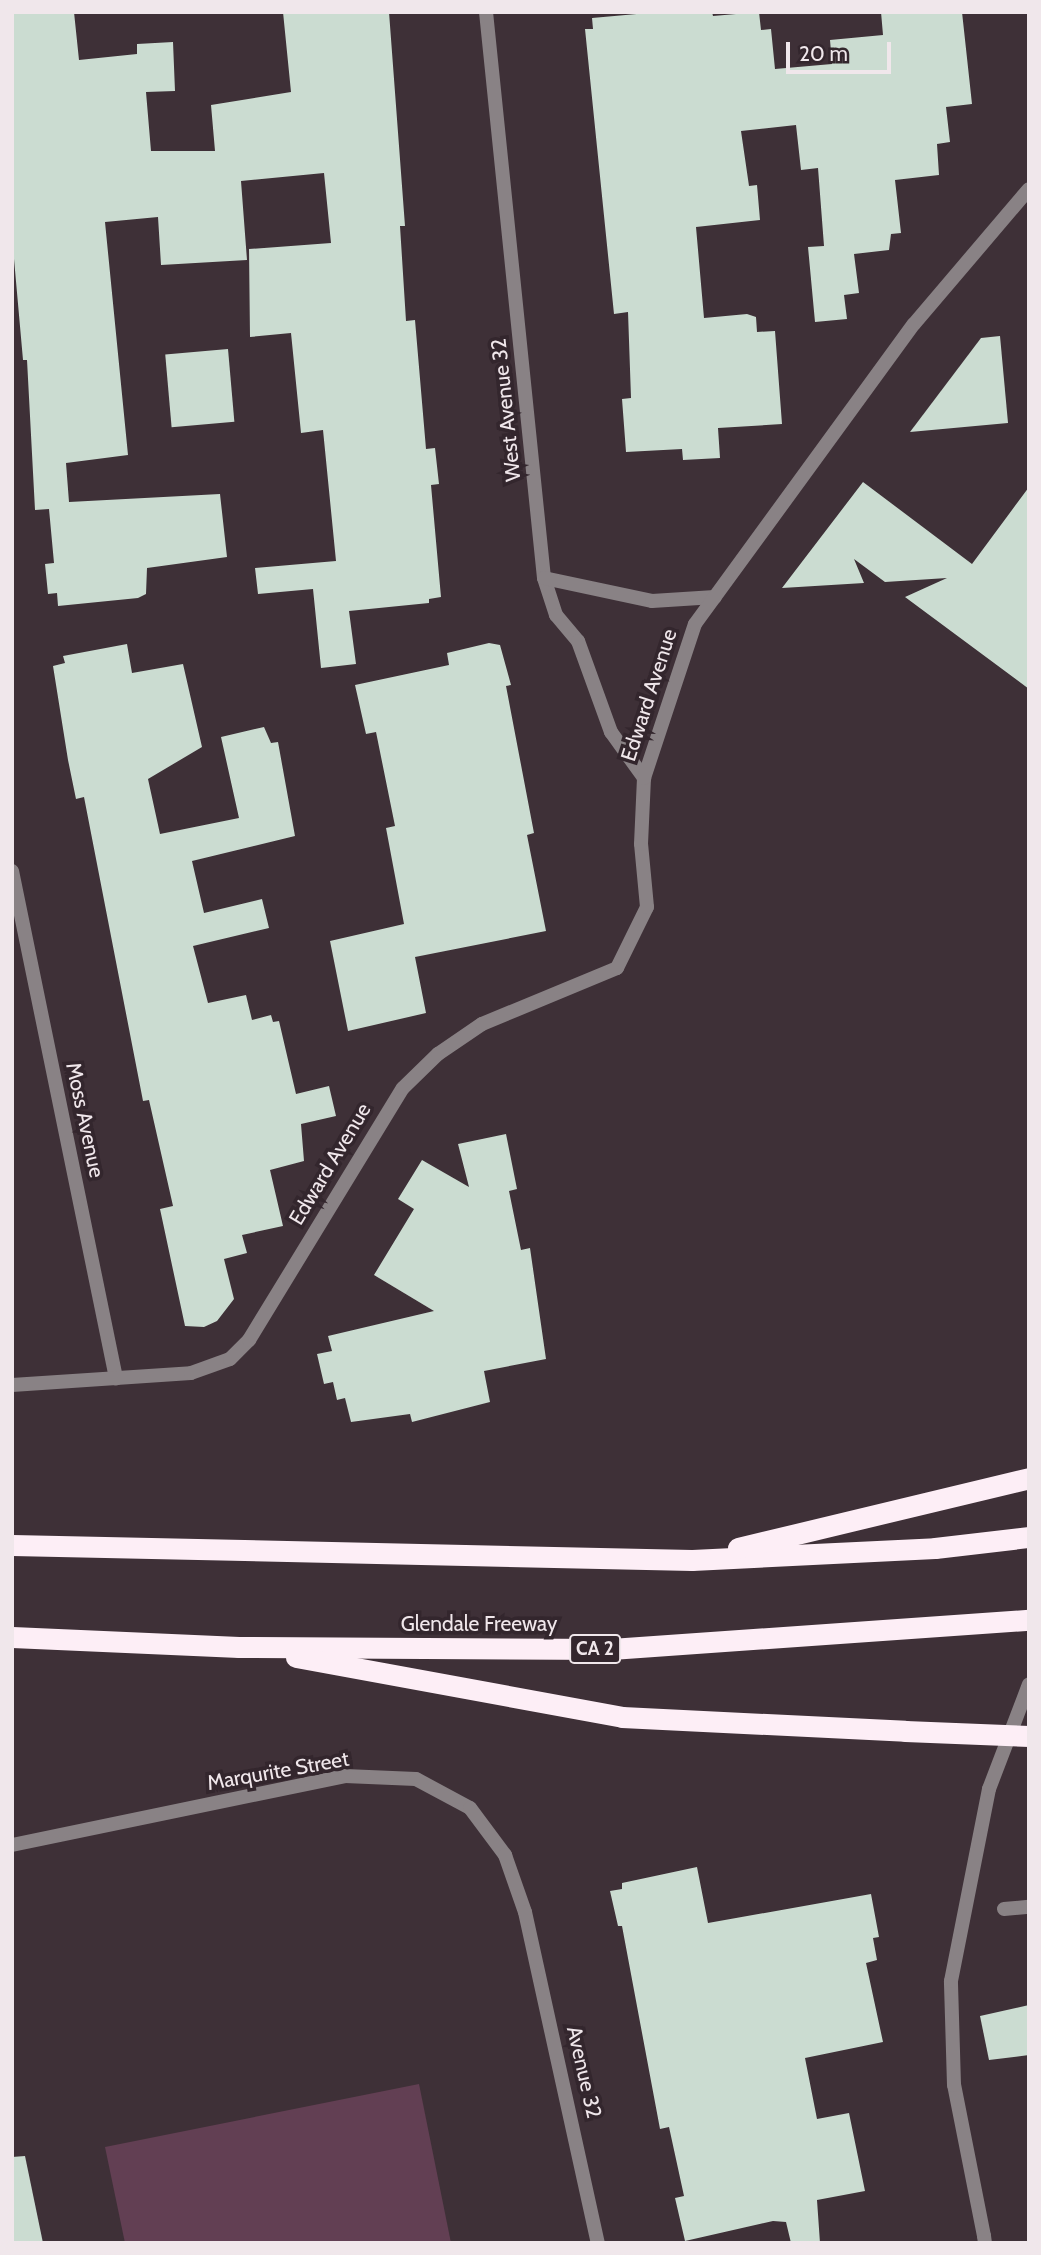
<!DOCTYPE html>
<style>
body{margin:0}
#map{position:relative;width:1041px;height:2255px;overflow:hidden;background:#3e3037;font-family:Cabin,sans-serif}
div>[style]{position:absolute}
.green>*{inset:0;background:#623f53}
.building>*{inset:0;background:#cbdcd1;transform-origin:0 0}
.service>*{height:14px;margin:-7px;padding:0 7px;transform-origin:7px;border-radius:7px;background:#898285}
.minor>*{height:14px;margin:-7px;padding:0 7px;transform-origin:7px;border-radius:7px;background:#898285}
.motorway>*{height:21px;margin:-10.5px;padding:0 10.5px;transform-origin:10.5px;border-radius:10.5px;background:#fdeef6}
.motorway-bridge>*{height:21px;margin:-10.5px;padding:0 10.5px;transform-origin:10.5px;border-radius:10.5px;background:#fdeef6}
span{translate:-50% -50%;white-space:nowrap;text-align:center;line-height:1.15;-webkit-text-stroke:7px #33262d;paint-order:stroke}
.shield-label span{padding:2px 5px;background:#33262d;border:2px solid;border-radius:5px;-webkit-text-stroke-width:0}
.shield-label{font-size:19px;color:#f0e7eb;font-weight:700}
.street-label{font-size:21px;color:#f0e7eb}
.frame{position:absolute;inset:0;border:14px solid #f0e7eb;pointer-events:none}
.scale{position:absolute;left:786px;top:42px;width:105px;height:32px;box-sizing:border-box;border:4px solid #f0e7eb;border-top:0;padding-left:9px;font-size:21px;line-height:24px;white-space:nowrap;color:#f0e7eb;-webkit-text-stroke:5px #33262d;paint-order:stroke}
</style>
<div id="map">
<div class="green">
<i style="clip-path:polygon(419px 2084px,451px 2243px,125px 2243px,105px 2147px)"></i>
</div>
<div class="building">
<i style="clip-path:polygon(12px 12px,74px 12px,79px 60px,137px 54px,137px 44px,173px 42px,175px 91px,146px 92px,151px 151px,215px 151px,211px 105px,291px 92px,283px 12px,389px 12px,405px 226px,400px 226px,406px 321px,415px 320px,426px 449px,435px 448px,439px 484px,431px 485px,441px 597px,429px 599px,429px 603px,349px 611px,356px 664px,321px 668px,313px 589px,258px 594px,255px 568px,336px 561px,323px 430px,301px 433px,291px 333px,250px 337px,249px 249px,331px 243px,324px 173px,241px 181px,247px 260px,161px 265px,158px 217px,105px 222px,128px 455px,66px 463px,69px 502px,220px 494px,227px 557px,147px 568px,146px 594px,138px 598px,58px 606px,57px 593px,48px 594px,45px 564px,54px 563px,49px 509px,35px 510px,27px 360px,23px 360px,14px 259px)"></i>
<i style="clip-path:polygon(659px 12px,712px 12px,713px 16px,759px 12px,761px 30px,771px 29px,775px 69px,832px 64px,830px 40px,883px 35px,881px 12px,962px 12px,972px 104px,946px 107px,950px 142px,937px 144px,939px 175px,895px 180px,901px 233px,891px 234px,889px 250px,854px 254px,859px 293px,844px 295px,847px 319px,815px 322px,808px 247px,824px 246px,818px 168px,801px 170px,796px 125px,741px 131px,749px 186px,757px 185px,760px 220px,696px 227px,704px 318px,747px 314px,756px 317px,757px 332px,775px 331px,782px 424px,718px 428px,720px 458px,683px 460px,682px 449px,626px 452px,622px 399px,631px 398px,628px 312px,614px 314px,585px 29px,593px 29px,592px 18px)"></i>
<i style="clip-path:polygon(1000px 336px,1008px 423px,910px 432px,981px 338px)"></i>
<i style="left:228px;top:349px;width:73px;height:63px;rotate:85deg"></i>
<i style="clip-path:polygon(863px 482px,972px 564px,1029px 487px,1029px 689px,905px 597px,947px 578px,885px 582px,854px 559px,864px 583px,782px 588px)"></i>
<i style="clip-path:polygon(489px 643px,500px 645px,511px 685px,506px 686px,534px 833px,527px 835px,546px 931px,415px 957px,426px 1013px,348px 1031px,330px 941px,404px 924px,386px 828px,395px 826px,376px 732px,366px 734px,355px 685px,449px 665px,447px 653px)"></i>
<i style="clip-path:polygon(127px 644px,132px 673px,183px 664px,202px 747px,148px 779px,160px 834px,239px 818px,221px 737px,264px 727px,271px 743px,278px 742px,295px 836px,192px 861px,204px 913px,262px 899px,269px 928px,193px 946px,208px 1003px,246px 995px,252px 1020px,271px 1015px,273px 1022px,279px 1021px,296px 1094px,329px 1086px,336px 1116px,301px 1124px,304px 1161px,270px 1170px,283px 1226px,242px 1235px,247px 1253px,224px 1259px,234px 1299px,217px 1321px,204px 1327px,185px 1326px,160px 1209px,173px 1206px,149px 1100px,143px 1101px,84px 797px,76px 799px,68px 760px,53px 666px,65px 663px,63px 656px)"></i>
<i style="clip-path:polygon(506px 1134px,517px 1189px,509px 1191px,521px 1250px,530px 1248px,546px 1359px,484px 1371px,490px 1402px,412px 1422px,410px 1414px,351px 1422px,345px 1398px,337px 1400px,333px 1382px,324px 1384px,317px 1354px,332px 1351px,328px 1336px,434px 1311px,374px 1275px,414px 1209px,398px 1199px,422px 1160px,469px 1187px,458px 1144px)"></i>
<i style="clip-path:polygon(697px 1867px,708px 1923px,871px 1894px,879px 1937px,873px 1938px,877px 1960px,866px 1963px,883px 2042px,805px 2058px,817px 2119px,849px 2113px,865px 2191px,817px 2200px,820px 2243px,791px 2243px,786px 2222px,773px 2221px,685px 2241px,675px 2198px,684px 2196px,669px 2127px,660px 2129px,622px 1926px,618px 1926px,610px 1891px,622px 1889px,622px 1883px)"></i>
<i style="clip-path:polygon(1029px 2005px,1029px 2055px,989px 2060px,980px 2016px)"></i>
<i style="clip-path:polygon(25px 2156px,43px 2243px,12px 2243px,12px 2157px)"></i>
</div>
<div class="service">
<i style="left:1004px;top:1909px;width:25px;rotate:-5deg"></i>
<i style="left:984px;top:2236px;width:154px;rotate:-101.2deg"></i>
<i style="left:954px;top:2085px;width:104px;rotate:-91.7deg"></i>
<i style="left:951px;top:1981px;width:196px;rotate:-78.8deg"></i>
<i style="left:989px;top:1789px;width:112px;rotate:-69.1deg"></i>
</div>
<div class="minor">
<i style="left:486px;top:12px;width:569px;rotate:84.15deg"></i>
<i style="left:544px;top:578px;width:39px;rotate:72deg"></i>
<i style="left:556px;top:615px;width:34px;rotate:50deg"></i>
<i style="left:578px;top:641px;width:97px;rotate:70.1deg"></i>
<i style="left:611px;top:732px;width:57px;rotate:54.3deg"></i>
<i style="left:544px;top:578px;width:110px;rotate:12deg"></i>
<i style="left:652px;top:601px;width:63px;rotate:-3.6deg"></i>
<i style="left:12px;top:871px;width:518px;rotate:78.41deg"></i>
<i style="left:12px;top:1385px;width:179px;rotate:-3.8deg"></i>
<i style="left:191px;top:1373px;width:41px;rotate:-19.7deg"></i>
<i style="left:230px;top:1359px;width:27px;rotate:-45deg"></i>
<i style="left:249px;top:1340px;width:295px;rotate:-58.6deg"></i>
<i style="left:403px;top:1088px;width:49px;rotate:-44.2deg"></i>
<i style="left:438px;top:1054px;width:53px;rotate:-34.3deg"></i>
<i style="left:482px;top:1024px;width:146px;rotate:-22.5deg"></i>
<i style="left:617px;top:968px;width:68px;rotate:-63.8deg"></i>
<i style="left:647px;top:907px;width:63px;rotate:-95.4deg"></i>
<i style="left:641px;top:844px;width:66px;rotate:-87.4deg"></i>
<i style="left:644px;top:778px;width:162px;rotate:-71.7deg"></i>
<i style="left:695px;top:624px;width:371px;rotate:-53.9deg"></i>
<i style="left:914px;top:324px;width:177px;rotate:-49.6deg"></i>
<i style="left:12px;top:1845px;width:340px;rotate:-11.7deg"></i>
<i style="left:345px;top:1776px;width:71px;rotate:2.4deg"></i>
<i style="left:416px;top:1779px;width:61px;rotate:28.2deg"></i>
<i style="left:470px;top:1808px;width:59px;rotate:53.3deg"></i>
<i style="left:505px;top:1855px;width:60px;rotate:70.7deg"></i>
<i style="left:525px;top:1912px;width:339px;rotate:77.6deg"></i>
<i style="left:984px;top:2236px;width:7px;rotate:82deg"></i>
</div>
<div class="motorway">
<i style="left:12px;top:1545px;width:680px;rotate:1.26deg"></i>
<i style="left:692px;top:1560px;width:243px;rotate:-2.8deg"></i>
<i style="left:935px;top:1548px;width:95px;rotate:-6.7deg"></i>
<i style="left:738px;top:1548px;width:299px;rotate:-13.5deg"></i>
<i style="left:12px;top:1637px;width:227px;rotate:2.5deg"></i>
<i style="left:239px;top:1647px;width:372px;rotate:0.3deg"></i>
<i style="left:611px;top:1649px;width:419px;rotate:-4deg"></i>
<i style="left:296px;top:1657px;width:331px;rotate:10.4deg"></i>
<i style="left:622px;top:1717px;width:283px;rotate:2.8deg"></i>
</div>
<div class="motorway-bridge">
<i style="left:905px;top:1731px;width:124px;rotate:2.3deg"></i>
</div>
<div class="shield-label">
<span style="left:595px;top:1649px">CA 2</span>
</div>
<div class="street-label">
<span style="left:506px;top:410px;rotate:-96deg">West Avenue 32</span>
<span style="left:649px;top:695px;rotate:-72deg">Edward Avenue</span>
<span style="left:85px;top:1120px;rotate:78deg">Moss Avenue</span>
<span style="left:330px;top:1164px;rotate:-59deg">Edward Avenue</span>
<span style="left:479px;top:1624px">Glendale Freeway</span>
<span style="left:278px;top:1771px;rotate:-10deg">Marqurite Street</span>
<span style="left:584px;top:2072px;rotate:77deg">Avenue 32</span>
</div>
<div class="frame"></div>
<div class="scale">20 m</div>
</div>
